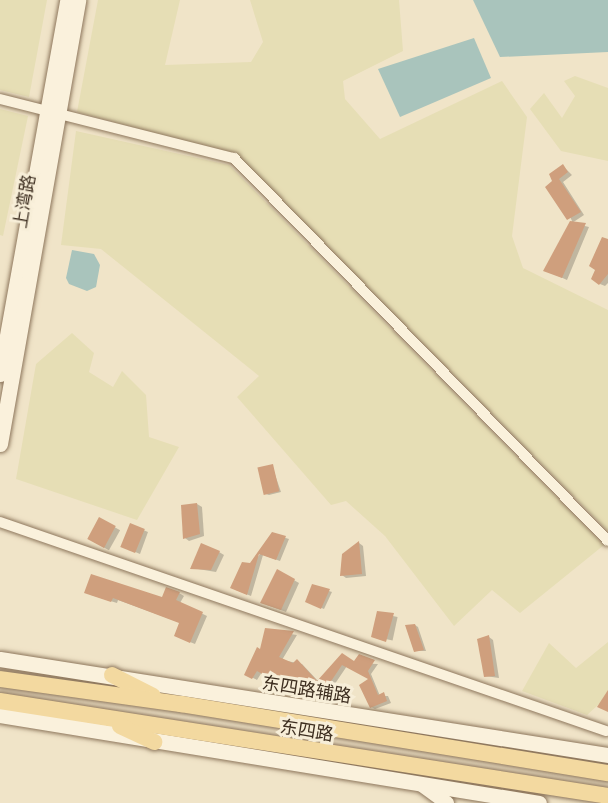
<!DOCTYPE html>
<meta charset="utf-8">
<style>
body{margin:0}
#map{position:relative;width:608px;height:803px;overflow:hidden;background:#f0e4c8;font-family:Georgia,"Noto Sans SC",serif}
div>[style]{position:absolute}
.farmland>*{inset:0;background:#e6deb5}
.water>*{inset:0;background:#a9c4bc}
.shadow>*{inset:0;background:#0003;transform-origin:0 0}
.building>*{inset:0;background:#cf9f7d;transform-origin:0 0}
.roads{filter:drop-shadow(0 0 2px #8d765c) drop-shadow(0 0 2px #8d765c)}
.minor>*{height:10px;margin:-5px;padding:0 5px;transform-origin:5px;border-radius:5px;background:#faf1dc}
.tertiary>*{height:14px;margin:-7px;padding:0 7px;transform-origin:7px;border-radius:7px;background:#faf1dc}
.secondary>*{height:15px;margin:-7.5px;padding:0 7.5px;transform-origin:7.5px;border-radius:7.5px;background:#faf1dc}
.primary>*{height:16px;margin:-8px;padding:0 8px;transform-origin:8px;border-radius:8px;background:#f3d9a0}
span{translate:-50% -50%;white-space:nowrap;text-align:center;line-height:1.15;-webkit-text-stroke:6px #f7eed8;paint-order:stroke}
.street-label{font-size:18px;color:#3d2e20}
</style>
<div id="map">
<div class="farmland">
<i style="clip-path:polygon(0 0,47px 0,29px 97px,0 90px)"></i>
<i style="clip-path:polygon(98px 0,180px 0,165px 65px,251px 62px,263px 42px,250px 0,399px 0,403px 51px,343px 81px,345px 99px,380px 139px,502px 81px,527px 117px,512px 236px,523px 268px,608px 310px,608px 531px,238px 156px,77px 112px)"></i>
<i style="clip-path:polygon(575px 76px,608px 88px,608px 161px,561px 151px,530px 109px,544px 93px,562px 118px,575px 96px,564px 81px)"></i>
<i style="clip-path:polygon(0 109px,28px 116px,3px 236px,0 235px)"></i>
<i style="clip-path:polygon(76px 131px,229px 165px,604px 545px,520px 613px,492px 590px,454px 626px,385px 536px,346px 501px,331px 505px,237px 397px,259px 376px,101px 249px,61px 245px)"></i>
<i style="clip-path:polygon(72px 333px,94px 353px,89px 372px,113px 387px,122px 371px,146px 395px,149px 437px,179px 447px,137px 520px,16px 479px,36px 364px)"></i>
<i style="clip-path:polygon(608px 642px,608px 696px,587px 715px,522px 691px,549px 643px,576px 668px)"></i>
</div>
<div class="water">
<i style="clip-path:polygon(473px 0,608px 0,608px 52px,500px 57px)"></i>
<i style="clip-path:polygon(474px 38px,491px 78px,400px 117px,378px 69px)"></i>
<i style="clip-path:polygon(72px 250px,94px 254px,100px 265px,96px 287px,87px 291px,69px 284px,66px 278px)"></i>
</div>
<div class="shadow">
<i style="clip-path:polygon(563px 166px,572px 175px,563px 182px,584px 215px,572px 223px,589px 227px,567px 280px,545px 270px,572px 221px,554px 181px)"></i>
<i style="clip-path:polygon(608px 241px,608px 283px,605px 286px,600px 284px,596px 269px)"></i>
<i style="clip-path:polygon(272px 466px,281px 492px,269px 495px,266px 494px)"></i>
<i style="clip-path:polygon(197px 504px,202px 507px,204px 536px,189px 541px,185px 538px,183px 506px)"></i>
<i style="left:100px;top:519px;width:23px;height:23px;rotate:29deg"></i>
<i style="clip-path:polygon(131px 525px,148px 532px,140px 554px,126px 548px)"></i>
<i style="clip-path:polygon(273px 534px,289px 539px,280px 561px,263px 555px,251px 596px,236px 590px)"></i>
<i style="clip-path:polygon(359px 543px,363px 546px,366px 576px,346px 578px,342px 575px)"></i>
<i style="clip-path:polygon(219px 552px,224px 555px,216px 572px,192px 568px)"></i>
<i style="clip-path:polygon(278px 571px,299px 583px,286px 612px,267px 605px)"></i>
<i style="clip-path:polygon(313px 586px,332px 592px,324px 609px,310px 603px)"></i>
<i style="clip-path:polygon(179px 593px,184px 596px,180px 603px,207px 616px,195px 644px,180px 638px,181px 623px,118px 600px,117px 603px,91px 595px,163px 598px)"></i>
<i style="left:379px;top:613px;width:19px;height:24px;rotate:12deg"></i>
<i style="clip-path:polygon(415px 625px,418px 627px,426px 651px,415px 651px)"></i>
<i style="clip-path:polygon(266px 630px,297px 635px,282px 660px,302px 664px,319px 682px,342px 654px,355px 663px,378px 664px,371px 674px,380px 696px,388px 696px,391px 703px,375px 709px,371px 707px,370px 679px,347px 666px,326px 697px,302px 682px,293px 690px,262px 672px,257px 680px,246px 674px,262px 651px)"></i>
<i style="clip-path:polygon(489px 637px,493px 640px,499px 678px,485px 676px)"></i>
</div>
<div class="building">
<i style="clip-path:polygon(563px 164px,568px 172px,559px 179px,581px 212px,567px 220px,545px 187px,552px 181px,549px 174px)"></i>
<i style="clip-path:polygon(570px 221px,586px 223px,562px 278px,543px 271px)"></i>
<i style="clip-path:polygon(602px 237px,608px 239px,608px 274px,599px 285px,591px 279px,595px 270px,589px 266px)"></i>
<i style="left:273px;top:464px;width:28px;height:16px;rotate:77deg"></i>
<i style="clip-path:polygon(197px 503px,200px 534px,183px 539px,181px 505px)"></i>
<i style="left:99px;top:517px;width:19px;height:25px;rotate:28deg"></i>
<i style="left:130px;top:523px;width:16px;height:26px;rotate:22deg"></i>
<i style="clip-path:polygon(272px 532px,286px 536px,276px 560px,259px 554px,247px 595px,230px 588px,242px 562px,250px 563px)"></i>
<i style="clip-path:polygon(359px 541px,362px 574px,340px 576px,342px 554px)"></i>
<i style="clip-path:polygon(201px 543px,220px 551px,211px 570px,190px 569px)"></i>
<i style="clip-path:polygon(277px 569px,295px 579px,281px 610px,260px 603px)"></i>
<i style="clip-path:polygon(91px 574px,162px 597px,166px 587px,180px 592px,176px 600px,203px 612px,190px 643px,174px 636px,179px 623px,113px 598px,111px 602px,84px 593px)"></i>
<i style="clip-path:polygon(312px 584px,330px 589px,321px 609px,305px 602px)"></i>
<i style="clip-path:polygon(377px 611px,394px 613px,386px 642px,371px 637px)"></i>
<i style="clip-path:polygon(415px 624px,424px 650px,414px 652px,405px 625px)"></i>
<i style="clip-path:polygon(265px 628px,294px 631px,279px 657px,293px 663px,297px 659px,317px 681px,342px 653px,354px 661px,359px 654px,375px 660px,368px 671px,378px 695px,384px 692px,387px 701px,370px 708px,359px 685px,368px 679px,342px 665px,321px 696px,299px 680px,288px 689px,257px 671px,252px 679px,244px 675px,257px 647px,260px 649px)"></i>
<i style="clip-path:polygon(489px 635px,495px 676px,484px 677px,477px 639px)"></i>
<i style="clip-path:polygon(608px 690px,608px 712px,597px 707px)"></i>
</div>
<div class="roads">
<div class="minor">
<i style="left:0;top:99px;width:241px;rotate:14.2deg"></i>
<i style="left:234px;top:158px;width:535px;rotate:45.68deg"></i>
<i style="left:0;top:522px;width:641px;rotate:19.03deg"></i>
</div>
<div class="tertiary">
<i style="left:422px;top:785px;width:31px;rotate:36deg"></i>
</div>
<div class="secondary">
<i style="left:0;top:374px;width:380px;rotate:-79.8deg"></i>
<i style="left:0;top:444px;width:451px;rotate:-80deg"></i>
<i style="left:0;top:659px;width:616px;rotate:8.97deg"></i>
<i style="left:0;top:715px;width:546px;rotate:9.27deg"></i>
</div>
<div class="primary">
<i style="left:112px;top:675px;width:46px;rotate:27.1deg"></i>
<i style="left:0;top:679px;width:183px;rotate:7.9deg"></i>
<i style="left:181px;top:704px;width:433px;rotate:9.2deg"></i>
<i style="left:0;top:701px;width:615px;rotate:8.88deg"></i>
<i style="left:120px;top:726px;width:38px;rotate:25deg"></i>
</div>
</div>
<div class="street-label">
<span style="left:23px;top:201px;rotate:-80deg">上湾路</span>
<span style="left:307px;top:688px;rotate:9deg">东四路辅路</span>
<span style="left:307px;top:729px;rotate:9deg">东四路</span>
</div>
</div>
